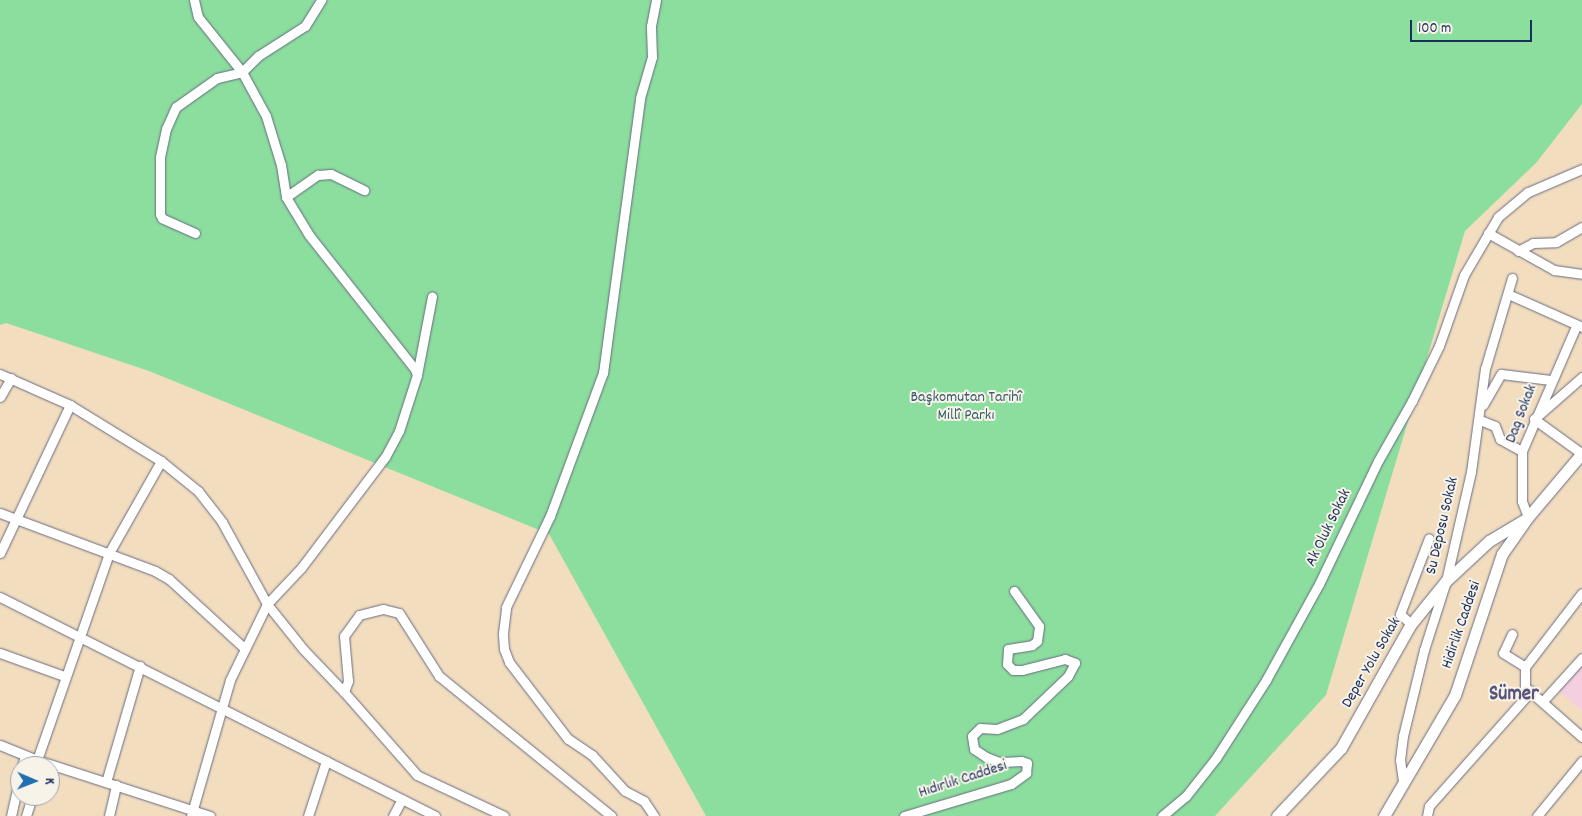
<!DOCTYPE html>
<meta charset="utf-8">
<style>
body{margin:0}
#map{position:relative;width:1582px;height:816px;overflow:hidden;background:#f3ddbf;font-family:Dekko,sans-serif}
div>[style]{position:absolute}
.built>*{inset:0;background:#f3cfdf}
.green>*{inset:0;background:#8cde9e}
.roads{filter:drop-shadow(0 0 1px #676c80) drop-shadow(0 0 1px #676c80)}
.minor>*{height:9px;margin:-4.5px;padding:0 4.5px;transform-origin:4.5px;border-radius:4.5px;background:#fff}
.tertiary>*{height:11px;margin:-5.5px;padding:0 5.5px;transform-origin:5.5px;border-radius:5.5px;background:#fff}
span{translate:-50% -50%;white-space:nowrap;text-align:center;line-height:1.15;-webkit-text-stroke:4px #f7f3e8;paint-order:stroke}
.park-label{font-size:16px;color:#375b6e}
.street-label{font-size:16px;color:#1b2f5e}
.district-label{font-size:21px;color:#58547d;font-weight:700}
.north{position:absolute;left:10px;top:756px;width:50px;height:50px;box-sizing:border-box;background:#f7f3e8;border:1px solid #9fa5b1;border-radius:50%;rotate:91deg;font-size:14px;font-weight:700;line-height:20px;text-align:center;color:#1b2f5e}
.north::after{content:'';display:block;margin:auto;width:18px;height:22px;background:#1f6fb2;clip-path:polygon(50% 0,100% 100%,50% 72%,0 100%)}
.scale{position:absolute;left:1410px;top:20px;width:122px;height:22px;box-sizing:border-box;border:2px solid #1b2f5e;border-top:0;padding-left:6px;font-size:15px;line-height:18px;white-space:nowrap;color:#1b2f5e;-webkit-text-stroke:4px #f7f3e8;paint-order:stroke}
</style>
<div id="map">
<div class="built">
<i style="clip-path:polygon(1582px 662px,1582px 711px,1556px 688px)"></i>
</div>
<div class="green">
<i style="clip-path:polygon(0 0,1582px 0,1582px 104px,1536px 163px,1465px 231px,1326px 695px,1215px 816px,706px 816px,549px 534px,149px 371px,6px 323px,0 325px)"></i>
</div>
<div class="roads">
<div class="minor">
<i style="left:194px;top:0;width:17px;rotate:77deg"></i>
<i style="left:198px;top:17px;width:70px;rotate:51.3deg"></i>
<i style="left:242px;top:72px;width:50px;rotate:61.4deg"></i>
<i style="left:266px;top:116px;width:51px;rotate:73deg"></i>
<i style="left:281px;top:165px;width:32px;rotate:81deg"></i>
<i style="left:286px;top:197px;width:44px;rotate:58.8deg"></i>
<i style="left:309px;top:235px;width:171px;rotate:51.7deg"></i>
<i style="left:415px;top:369px;width:6px;rotate:72deg"></i>
<i style="left:417px;top:375px;width:59px;rotate:107.8deg"></i>
<i style="left:399px;top:431px;width:30px;rotate:118deg"></i>
<i style="left:385px;top:457px;width:139px;rotate:127.1deg"></i>
<i style="left:301px;top:568px;width:50px;rotate:133.4deg"></i>
<i style="left:267px;top:604px;width:58px;rotate:51.3deg"></i>
<i style="left:303px;top:649px;width:59px;rotate:46.4deg"></i>
<i style="left:286px;top:197px;width:39px;rotate:-35deg"></i>
<i style="left:318px;top:175px;width:13px;rotate:-4deg"></i>
<i style="left:331px;top:174px;width:37px;rotate:26deg"></i>
<i style="left:195px;top:233px;width:36px;rotate:-156deg"></i>
<i style="left:162px;top:218px;width:4px;rotate:-117deg"></i>
<i style="left:160px;top:214px;width:57px;rotate:-90deg"></i>
<i style="left:160px;top:157px;width:29px;rotate:-78deg"></i>
<i style="left:166px;top:129px;width:24px;rotate:-66deg"></i>
<i style="left:176px;top:107px;width:50px;rotate:-35.3deg"></i>
<i style="left:217px;top:78px;width:26px;rotate:-13deg"></i>
<i style="left:242px;top:72px;width:23px;rotate:-45deg"></i>
<i style="left:258px;top:56px;width:56px;rotate:-32.6deg"></i>
<i style="left:305px;top:26px;width:31px;rotate:-58deg"></i>
<i style="left:1488px;top:233px;width:76px;rotate:29.3deg"></i>
<i style="left:1554px;top:270px;width:28px;rotate:8deg"></i>
<i style="left:1518px;top:251px;width:17px;rotate:-28deg"></i>
<i style="left:1533px;top:243px;width:23px;rotate:-2deg"></i>
<i style="left:1556px;top:242px;width:30px;rotate:-30deg"></i>
<i style="left:1508px;top:294px;width:81px;rotate:24deg"></i>
<i style="left:0;top:374px;width:77px;rotate:23.9deg"></i>
<i style="left:70px;top:405px;width:107px;rotate:31.6deg"></i>
<i style="left:161px;top:461px;width:48px;rotate:39deg"></i>
<i style="left:198px;top:491px;width:39px;rotate:52deg"></i>
<i style="left:222px;top:522px;width:94px;rotate:61.2deg"></i>
<i style="left:267px;top:604px;width:85px;rotate:116deg"></i>
<i style="left:230px;top:680px;width:141px;rotate:106deg"></i>
<i style="left:417px;top:375px;width:80px;rotate:-79.2deg"></i>
<i style="left:0;top:397px;width:22px;rotate:-60deg"></i>
<i style="left:1483px;top:405px;width:36px;rotate:-60deg"></i>
<i style="left:1501px;top:374px;width:50px;rotate:6.8deg"></i>
<i style="left:1480px;top:420px;width:16px;rotate:22deg"></i>
<i style="left:1495px;top:426px;width:14px;rotate:69deg"></i>
<i style="left:1500px;top:439px;width:25px;rotate:29deg"></i>
<i style="left:1581px;top:453px;width:58px;rotate:-144.1deg"></i>
<i style="left:1534px;top:419px;width:64px;rotate:-41.2deg"></i>
<i style="left:0;top:513px;width:165px;rotate:20.5deg"></i>
<i style="left:155px;top:571px;width:16px;rotate:30deg"></i>
<i style="left:169px;top:579px;width:102px;rotate:42.6deg"></i>
<i style="left:1528px;top:517px;width:17px;rotate:-111deg"></i>
<i style="left:1522px;top:501px;width:50px;rotate:-90deg"></i>
<i style="left:1522px;top:451px;width:136px;rotate:-66.6deg"></i>
<i style="left:0;top:553px;width:164px;rotate:-64.7deg"></i>
<i style="left:0;top:597px;width:487px;rotate:26.7deg"></i>
<i style="left:1411px;top:624px;width:15px;rotate:-138deg"></i>
<i style="left:1400px;top:614px;width:81px;rotate:-69.1deg"></i>
<i style="left:1512px;top:634px;width:21px;rotate:115deg"></i>
<i style="left:1503px;top:653px;width:26px;rotate:32deg"></i>
<i style="left:1525px;top:667px;width:20px;rotate:90deg"></i>
<i style="left:1525px;top:687px;width:76px;rotate:41.3deg"></i>
<i style="left:0;top:653px;width:68px;rotate:19.8deg"></i>
<i style="left:1525px;top:667px;width:93px;rotate:-52.4deg"></i>
<i style="left:1543px;top:701px;width:58px;rotate:-47.8deg"></i>
<i style="left:0;top:745px;width:40px;rotate:22deg"></i>
<i style="left:37px;top:760px;width:182px;rotate:17.9deg"></i>
<i style="left:37px;top:760px;width:219px;rotate:-70.8deg"></i>
<i style="left:109px;top:553px;width:106px;rotate:-60.5deg"></i>
<i style="left:22px;top:766px;width:10px;rotate:-73deg"></i>
<i style="left:1403px;top:781px;width:21px;rotate:-98deg"></i>
<i style="left:1400px;top:760px;width:24px;rotate:-83deg"></i>
<i style="left:1403px;top:736px;width:89px;rotate:-76.3deg"></i>
<i style="left:1424px;top:650px;width:72px;rotate:-72.3deg"></i>
<i style="left:1446px;top:581px;width:112px;rotate:-77.1deg"></i>
<i style="left:1471px;top:472px;width:104px;rotate:-82.3deg"></i>
<i style="left:1485px;top:369px;width:95px;rotate:-73.5deg"></i>
<i style="left:106px;top:782px;width:121px;rotate:-73.7deg"></i>
<i style="left:11px;top:816px;width:41px;rotate:-77.3deg"></i>
<i style="left:26px;top:816px;width:21px;rotate:-73deg"></i>
<i style="left:109px;top:816px;width:32px;rotate:-77deg"></i>
<i style="left:308px;top:816px;width:58px;rotate:-71.9deg"></i>
<i style="left:393px;top:816px;width:19px;rotate:-62deg"></i>
<i style="left:504px;top:816px;width:96px;rotate:-154.8deg"></i>
<i style="left:417px;top:775px;width:111px;rotate:-131.3deg"></i>
<i style="left:344px;top:692px;width:12px;rotate:-70deg"></i>
<i style="left:348px;top:681px;width:45px;rotate:-95.1deg"></i>
<i style="left:344px;top:636px;width:26px;rotate:-54deg"></i>
<i style="left:359px;top:615px;width:25px;rotate:-14deg"></i>
<i style="left:383px;top:609px;width:16px;rotate:14deg"></i>
<i style="left:399px;top:613px;width:75px;rotate:57.6deg"></i>
<i style="left:439px;top:676px;width:222px;rotate:39.1deg"></i>
<i style="left:654px;top:816px;width:18px;rotate:-124deg"></i>
<i style="left:644px;top:801px;width:21px;rotate:-152deg"></i>
<i style="left:625px;top:791px;width:49px;rotate:-132.5deg"></i>
<i style="left:592px;top:755px;width:29px;rotate:-146deg"></i>
<i style="left:568px;top:739px;width:97px;rotate:-127.5deg"></i>
<i style="left:509px;top:662px;width:14px;rotate:-111deg"></i>
<i style="left:504px;top:649px;width:16px;rotate:-94deg"></i>
<i style="left:503px;top:633px;width:26px;rotate:-83deg"></i>
<i style="left:506px;top:607px;width:101px;rotate:-64.2deg"></i>
<i style="left:550px;top:516px;width:153px;rotate:-69.7deg"></i>
<i style="left:603px;top:373px;width:277px;rotate:-82.3deg"></i>
<i style="left:640px;top:98px;width:43px;rotate:-73.7deg"></i>
<i style="left:652px;top:57px;width:31px;rotate:-92deg"></i>
<i style="left:651px;top:26px;width:26px;rotate:-79deg"></i>
<i style="left:904px;top:816px;width:112px;rotate:-16.7deg"></i>
<i style="left:1011px;top:784px;width:19px;rotate:-36deg"></i>
<i style="left:1026px;top:773px;width:10px;rotate:-84deg"></i>
<i style="left:1027px;top:763px;width:6px;rotate:-162deg"></i>
<i style="left:1021px;top:761px;width:22px;rotate:177deg"></i>
<i style="left:999px;top:762px;width:14px;rotate:-159deg"></i>
<i style="left:986px;top:757px;width:14px;rotate:-146deg"></i>
<i style="left:974px;top:749px;width:13px;rotate:-99deg"></i>
<i style="left:972px;top:736px;width:11px;rotate:-45deg"></i>
<i style="left:980px;top:728px;width:17px;rotate:3deg"></i>
<i style="left:997px;top:729px;width:28px;rotate:-21deg"></i>
<i style="left:1023px;top:719px;width:62px;rotate:-43.7deg"></i>
<i style="left:1068px;top:676px;width:15px;rotate:-62deg"></i>
<i style="left:1075px;top:663px;width:11px;rotate:-158deg"></i>
<i style="left:1065px;top:659px;width:44px;rotate:165.7deg"></i>
<i style="left:1022px;top:670px;width:9px;rotate:180deg"></i>
<i style="left:1013px;top:670px;width:8px;rotate:-135deg"></i>
<i style="left:1007px;top:664px;width:15px;rotate:-86deg"></i>
<i style="left:1008px;top:649px;width:24px;rotate:-9deg"></i>
<i style="left:1032px;top:645px;width:6px;rotate:-39deg"></i>
<i style="left:1037px;top:641px;width:15px;rotate:-82deg"></i>
<i style="left:1039px;top:626px;width:43px;rotate:-125.5deg"></i>
<i style="left:1162px;top:816px;width:31px;rotate:-40deg"></i>
<i style="left:1186px;top:796px;width:48px;rotate:-51.7deg"></i>
<i style="left:1216px;top:758px;width:93px;rotate:-57.3deg"></i>
<i style="left:1266px;top:680px;width:110px;rotate:-61.1deg"></i>
<i style="left:1319px;top:584px;width:136px;rotate:-64.4deg"></i>
<i style="left:1378px;top:461px;width:69px;rotate:-60.5deg"></i>
<i style="left:1412px;top:401px;width:61px;rotate:-63.9deg"></i>
<i style="left:1439px;top:346px;width:75px;rotate:-70.6deg"></i>
<i style="left:1464px;top:275px;width:67px;rotate:-59.6deg"></i>
<i style="left:1498px;top:217px;width:39px;rotate:-40deg"></i>
<i style="left:1528px;top:192px;width:59px;rotate:-23.1deg"></i>
<i style="left:1427px;top:816px;width:10px;rotate:-79deg"></i>
<i style="left:1429px;top:806px;width:154px;rotate:-48.4deg"></i>
<i style="left:1537px;top:816px;width:71px;rotate:-50.7deg"></i>
</div>
<div class="tertiary">
<i style="left:1277px;top:816px;width:93px;rotate:-46.7deg"></i>
<i style="left:1341px;top:748px;width:142px;rotate:-60.6deg"></i>
<i style="left:1411px;top:624px;width:55px;rotate:-50.9deg"></i>
<i style="left:1446px;top:581px;width:59px;rotate:-42.9deg"></i>
<i style="left:1489px;top:541px;width:41px;rotate:-31deg"></i>
<i style="left:1384px;top:816px;width:140px;rotate:-59.6deg"></i>
<i style="left:1455px;top:695px;width:149px;rotate:-71.6deg"></i>
<i style="left:1502px;top:554px;width:45px;rotate:-54.9deg"></i>
<i style="left:1528px;top:517px;width:84px;rotate:-49.8deg"></i>
</div>
</div>
<div class="park-label">
<span style="left:966px;top:407px">Başkomutan Tarihî<br>Millî Parkı</span>
</div>
<div class="street-label">
<span style="left:1522px;top:414px;rotate:-69deg">Dag Sokak</span>
<span style="left:1443px;top:526px;rotate:-77deg">Su Deposu Sokak</span>
<span style="left:1329px;top:528px;rotate:-64deg">Ak Oluk Sokak</span>
<span style="left:1462px;top:625px;rotate:-71deg">Hidirlik Caddesi</span>
<span style="left:1372px;top:663px;rotate:-60deg">Deper Yolu Sokak</span>
<span style="left:963px;top:780px;rotate:-18deg">Hıdırlık Caddesi</span>
</div>
<div class="district-label">
<span style="left:1514px;top:695px">Sümer</span>
</div>
<div class="north">K</div>
<div class="scale">100 m</div>
</div>
